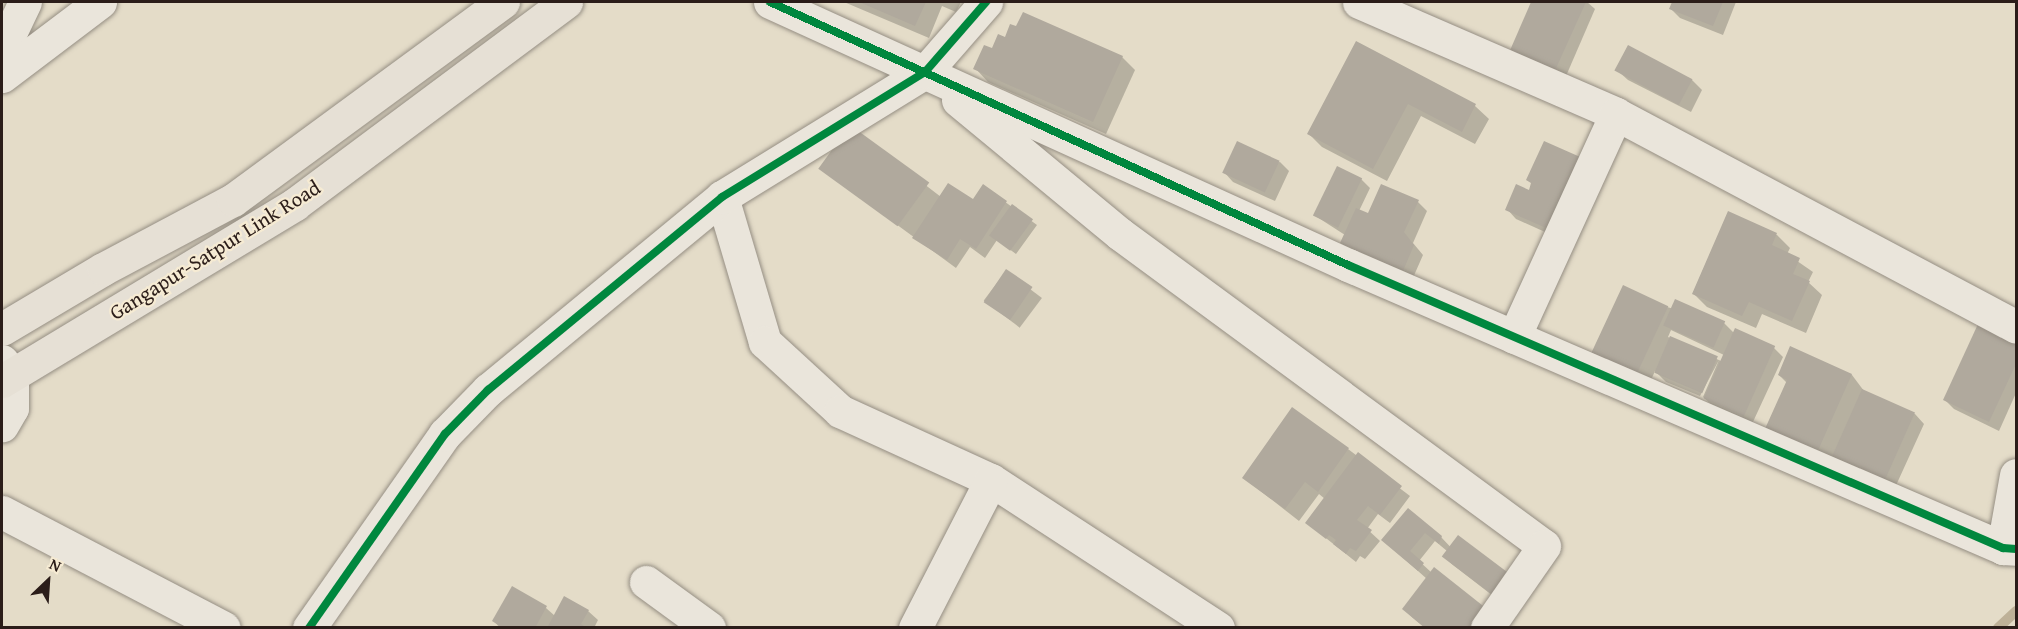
<!DOCTYPE html>
<style>
body{margin:0}
#map{position:relative;width:2018px;height:629px;overflow:hidden;background:#e4dcc8;font-family:"Gentium Book Plus",serif}
div>[style]{position:absolute}
.shadow>*{inset:0;background:#0003;transform-origin:0 0}
.stream>*{height:10px;margin:-5px;padding:0 5px;transform-origin:5px;border-radius:5px;background:#beb198}
.building>*{inset:0;background:#b0a99d;transform-origin:0 0}
.roads{filter:drop-shadow(0 0 2px #958e83) drop-shadow(0 0 2px #958e83)}
.street>*{height:33px;margin:-16.5px;padding:0 16.5px;transform-origin:16.5px;border-radius:16.5px;background:#eae5db}
.primary>*{height:33px;margin:-16.5px;padding:0 16.5px;transform-origin:16.5px;border-radius:16.5px;background:#e6e0d5}
.cycleway>*{height:8px;margin:-4px;padding:0 4px;transform-origin:4px;border-radius:4px;background:#00873e}
span{translate:-50% -50%;white-space:nowrap;text-align:center;line-height:1.15;-webkit-text-stroke:4.5px #f6ebd3;paint-order:stroke}
.street-label{font-size:21px;color:#2b1d19}
.frame{position:absolute;inset:0;border:3px solid #2b1d19;pointer-events:none}
.north{position:absolute;left:18px;top:551px;width:60px;height:60px;-webkit-text-stroke:4px #f6ebd3;paint-order:stroke;rotate:25deg;font-size:16px;font-weight:700;line-height:24px;text-align:center;color:#2b1d19}
.north::after{content:'';display:block;margin:auto;width:21px;height:27px;background:#2b1d19;clip-path:polygon(50% 0,100% 100%,50% 72%,0 100%)}
</style>
<div id="map">
<div class="shadow">
<i style="clip-path:polygon(844px 2px,961px 2px,956px 12px,942px 6px,929px 38px)"></i>
<i style="clip-path:polygon(1533px 2px,1587px 2px,1595px 9px,1563px 83px,1509px 55px)"></i>
<i style="clip-path:polygon(1673px 2px,1736px 2px,1723px 35px,1680px 18px,1671px 9px)"></i>
<i style="clip-path:polygon(1006px 39px,1122px 57px,1135px 70px,1106px 134px,988px 82px,975px 68px)"></i>
<i style="clip-path:polygon(1356px 43px,1475px 106px,1489px 119px,1475px 144px,1421px 116px,1387px 181px,1322px 147px,1309px 134px)"></i>
<i style="clip-path:polygon(1629px 47px,1692px 80px,1702px 90px,1691px 112px,1628px 80px,1618px 71px)"></i>
<i style="clip-path:polygon(850px 127px,941px 197px,973px 201px,983px 186px,1037px 225px,1016px 254px,997px 240px,985px 258px,970px 247px,956px 268px,825px 172px)"></i>
<i style="clip-path:polygon(1280px 162px,1289px 171px,1275px 201px,1233px 182px,1224px 172px)"></i>
<i style="clip-path:polygon(1361px 179px,1370px 188px,1359px 211px,1369px 215px,1418px 202px,1427px 211px,1413px 243px,1423px 255px,1412px 280px,1351px 252px,1341px 243px,1345px 235px,1314px 215px)"></i>
<i style="clip-path:polygon(1529px 192px,1565px 241px,1516px 219px,1507px 209px)"></i>
<i style="clip-path:polygon(1728px 213px,1777px 235px,1790px 248px,1787px 254px,1813px 272px,1808px 282px,1822px 295px,1806px 333px,1762px 314px,1756px 328px,1707px 307px,1693px 293px)"></i>
<i style="left:1006px;top:271px;width:45px;height:37px;rotate:37deg"></i>
<i style="clip-path:polygon(evenodd,1667px 307px,1724px 323px,1734px 333px,1774px 348px,1783px 357px,1752px 424px,1714px 407px,1703px 397px,1719px 360px,1700px 396px,1666px 382px,1655px 371px,1647px 389px,1601px 369px,1667px 307px,1671px 330px,1724px 355px,1721px 361px,1668px 337px,1671px 330px)"></i>
<i style="clip-path:polygon(1979px 326px,2016px 344px,2016px 393px,1999px 431px,1954px 409px,1945px 400px)"></i>
<i style="clip-path:polygon(1791px 348px,1852px 375px,1864px 391px,1915px 414px,1924px 424px,1893px 492px,1779px 444px,1787px 383px,1779px 375px)"></i>
<i style="clip-path:polygon(1348px 449px,1410px 496px,1390px 523px,1378px 514px,1367px 529px,1380px 541px,1365px 559px,1360px 556px,1356px 562px,1307px 523px,1325px 499px,1319px 494px,1299px 521px,1244px 478px)"></i>
<i style="clip-path:polygon(1409px 510px,1441px 537px,1506px 606px,1453px 565px,1443px 556px,1447px 551px,1435px 541px,1419px 561px,1432px 573px,1425px 628px,1413px 618px,1404px 609px,1427px 579px,1383px 540px)"></i>
<i style="clip-path:polygon(546px 608px,555px 616px,588px 611px,598px 620px,594px 628px,500px 628px,494px 621px)"></i>
</div>
<div class="stream">
<i style="left:1998px;top:628px;width:25px;rotate:-43deg"></i>
</div>
<div class="building">
<i style="clip-path:polygon(859px 2px,926px 2px,915px 26px)"></i>
<i style="clip-path:polygon(1531px 2px,1586px 2px,1553px 75px,1508px 55px)"></i>
<i style="clip-path:polygon(1672px 2px,1723px 2px,1713px 26px,1669px 9px)"></i>
<i style="clip-path:polygon(1023px 12px,1123px 56px,1093px 122px,973px 69px,984px 45px,992px 48px,998px 34px,1005px 37px,1010px 24px,1016px 26px)"></i>
<i style="clip-path:polygon(1356px 41px,1476px 104px,1462px 132px,1408px 104px,1373px 169px,1307px 134px)"></i>
<i style="left:1628px;top:45px;width:73px;height:29px;rotate:28deg"></i>
<i style="left:850px;top:125px;width:98px;height:54px;rotate:36deg"></i>
<i style="left:1237px;top:141px;width:47px;height:35px;rotate:25deg"></i>
<i style="clip-path:polygon(1544px 141px,1587px 160px,1555px 232px,1505px 210px,1516px 184px,1529px 190px,1531px 183px,1526px 180px)"></i>
<i style="left:1337px;top:166px;width:28px;height:55px;rotate:26deg"></i>
<i style="clip-path:polygon(948px 183px,973px 199px,983px 184px,1007px 201px,976px 249px,960px 239px,947px 260px,912px 238px)"></i>
<i style="clip-path:polygon(1381px 184px,1419px 200px,1404px 232px,1414px 245px,1403px 271px,1340px 243px,1356px 208px,1368px 213px)"></i>
<i style="left:1012px;top:204px;width:26px;height:39px;rotate:36deg"></i>
<i style="clip-path:polygon(1728px 211px,1777px 233px,1772px 245px,1800px 258px,1793px 274px,1810px 281px,1792px 321px,1749px 302px,1742px 316px,1692px 294px)"></i>
<i style="left:1006px;top:269px;width:32px;height:40px;rotate:34deg"></i>
<i style="left:1623px;top:285px;width:50px;height:82px;rotate:25deg"></i>
<i style="left:1675px;top:299px;width:55px;height:29px;rotate:24deg"></i>
<i style="clip-path:polygon(1978px 324px,2016px 342px,2016px 364px,1989px 422px,1943px 400px)"></i>
<i style="left:1735px;top:328px;width:44px;height:77px;rotate:24deg"></i>
<i style="left:1670px;top:336px;width:52px;height:40px;rotate:23deg"></i>
<i style="clip-path:polygon(1790px 346px,1852px 374px,1816px 455px,1764px 431px,1787px 380px,1778px 375px)"></i>
<i style="left:1862px;top:389px;width:58px;height:78px;rotate:24deg"></i>
<i style="clip-path:polygon(1292px 407px,1349px 448px,1318px 492px,1305px 482px,1285px 509px,1242px 478px)"></i>
<i style="clip-path:polygon(1358px 452px,1402px 486px,1380px 515px,1368px 506px,1357px 520px,1372px 530px,1356px 551px,1350px 548px,1346px 554px,1333px 544px,1336px 540px,1329px 535px,1326px 539px,1305px 523px)"></i>
<i style="clip-path:polygon(1408px 508px,1442px 536px,1439px 544px,1425px 533px,1410px 551px,1424px 563px,1418px 571px,1381px 540px)"></i>
<i style="left:1458px;top:535px;width:69px;height:27px;rotate:37deg"></i>
<i style="clip-path:polygon(1434px 567px,1487px 609px,1473px 628px,1425px 628px,1402px 609px)"></i>
<i style="clip-path:polygon(512px 586px,547px 606px,535px 628px,503px 628px,492px 621px)"></i>
<i style="clip-path:polygon(564px 596px,589px 610px,581px 624px,587px 628px,547px 628px)"></i>
</div>
<div class="roads">
<div class="street">
<i style="left:770px;top:2px;width:635px;rotate:24.47deg"></i>
<i style="left:1348px;top:265px;width:714px;rotate:23.37deg"></i>
<i style="left:2003px;top:548px;width:13px;rotate:4deg"></i>
<i style="left:1359px;top:2px;width:280px;rotate:23.5deg"></i>
<i style="left:1616px;top:114px;width:453px;rotate:28deg"></i>
<i style="left:2px;top:50px;width:53px;rotate:-64.4deg"></i>
<i style="left:2px;top:76px;width:123px;rotate:-37.1deg"></i>
<i style="left:958px;top:100px;width:210px;rotate:39.6deg"></i>
<i style="left:1120px;top:234px;width:526px;rotate:36.35deg"></i>
<i style="left:1544px;top:546px;width:100px;rotate:124.8deg"></i>
<i style="left:722px;top:197px;width:151px;rotate:73.5deg"></i>
<i style="left:765px;top:342px;width:102px;rotate:42.6deg"></i>
<i style="left:840px;top:411px;width:166px;rotate:24.6deg"></i>
<i style="left:991px;top:480px;width:271px;rotate:33.1deg"></i>
<i style="left:1514px;top:337px;width:245px;rotate:-65.4deg"></i>
<i style="left:2px;top:361px;width:17px;rotate:54deg"></i>
<i style="left:12px;top:375px;width:33px;rotate:90deg"></i>
<i style="left:12px;top:408px;width:20px;rotate:120deg"></i>
<i style="left:2px;top:512px;width:250px;rotate:27.6deg"></i>
<i style="left:2003px;top:548px;width:74px;rotate:-79.9deg"></i>
<i style="left:646px;top:582px;width:78px;rotate:36.1deg"></i>
<i style="left:309px;top:628px;width:237px;rotate:-55deg"></i>
<i style="left:445px;top:434px;width:62px;rotate:-45.7deg"></i>
<i style="left:488px;top:390px;width:303px;rotate:-39.5deg"></i>
<i style="left:722px;top:197px;width:238px;rotate:-31.6deg"></i>
<i style="left:925px;top:72px;width:93px;rotate:-48.9deg"></i>
<i style="left:915px;top:628px;width:166px;rotate:-62.8deg"></i>
</div>
<div class="primary">
<i style="left:2px;top:329px;width:117px;rotate:-30.7deg"></i>
<i style="left:103px;top:269px;width:147px;rotate:-28deg"></i>
<i style="left:233px;top:200px;width:335px;rotate:-36.3deg"></i>
<i style="left:2px;top:381px;width:342px;rotate:-31.1deg"></i>
<i style="left:295px;top:204px;width:338px;rotate:-36.7deg"></i>
</div>
</div>
<div class="cycleway">
<i style="left:770px;top:2px;width:635px;rotate:24.47deg"></i>
<i style="left:1348px;top:265px;width:714px;rotate:23.37deg"></i>
<i style="left:2003px;top:548px;width:13px;rotate:4deg"></i>
<i style="left:309px;top:628px;width:237px;rotate:-55deg"></i>
<i style="left:445px;top:434px;width:62px;rotate:-45.7deg"></i>
<i style="left:488px;top:390px;width:303px;rotate:-39.5deg"></i>
<i style="left:722px;top:197px;width:238px;rotate:-31.6deg"></i>
<i style="left:925px;top:72px;width:93px;rotate:-48.9deg"></i>
</div>
<div class="street-label">
<span style="left:215px;top:250px;rotate:-32deg">Gangapur-Satpur Link Road</span>
</div>
<div class="frame"></div>
<div class="north">N</div>
</div>
